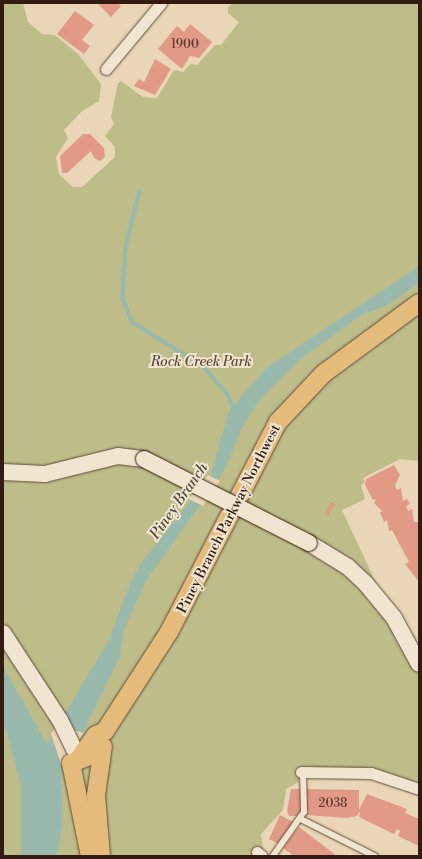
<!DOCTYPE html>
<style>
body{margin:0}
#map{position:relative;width:422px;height:859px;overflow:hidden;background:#e9d6b6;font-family:"Libre Bodoni",serif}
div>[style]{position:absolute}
.green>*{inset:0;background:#bebc89}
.water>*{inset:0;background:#98b9ab}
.pier>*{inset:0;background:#e9d6b6}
.stream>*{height:3.5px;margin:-1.75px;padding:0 1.75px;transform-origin:1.75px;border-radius:1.75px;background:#98b9ab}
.building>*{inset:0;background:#e29986;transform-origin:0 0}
.roads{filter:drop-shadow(0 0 1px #604a3a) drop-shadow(0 0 1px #604a3a)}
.lane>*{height:5.5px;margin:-2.75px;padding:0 2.75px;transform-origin:2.75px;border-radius:2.75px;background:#f1e4d0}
.street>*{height:11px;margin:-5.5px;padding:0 5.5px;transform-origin:5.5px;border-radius:5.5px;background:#f1e4d0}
.secondary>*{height:16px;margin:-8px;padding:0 8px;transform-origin:8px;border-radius:8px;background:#f1e4d0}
.primary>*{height:18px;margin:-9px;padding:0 9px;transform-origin:9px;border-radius:9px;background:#e4bb7b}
.bridges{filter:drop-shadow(0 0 1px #321c11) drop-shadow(0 0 1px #321c11)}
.secondary-bridge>*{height:16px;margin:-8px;padding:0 8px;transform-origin:8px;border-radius:8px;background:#f1e4d0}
span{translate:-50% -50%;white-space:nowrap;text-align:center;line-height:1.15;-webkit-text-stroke:4px #f1e4d0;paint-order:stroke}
.number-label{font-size:12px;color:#5e3b2e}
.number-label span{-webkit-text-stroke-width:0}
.park-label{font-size:14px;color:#5c4c35;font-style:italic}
.street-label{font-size:14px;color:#321c11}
.water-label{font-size:15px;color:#514b3f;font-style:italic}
.frame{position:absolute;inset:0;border:4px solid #321c11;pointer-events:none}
</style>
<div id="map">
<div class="green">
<i style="clip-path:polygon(3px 3px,23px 3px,28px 22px,42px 34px,55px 35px,78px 54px,101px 84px,99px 101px,82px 111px,64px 130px,68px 138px,56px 157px,59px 174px,73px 187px,82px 187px,115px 157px,115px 147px,105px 136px,114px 124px,111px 117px,118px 83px,121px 81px,143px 97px,157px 98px,174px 70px,183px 72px,191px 64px,197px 65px,215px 45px,221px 45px,239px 22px,228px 13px,228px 7px,234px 3px,419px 3px,419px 461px,400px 459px,363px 478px,365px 482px,361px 485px,365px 499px,342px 510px,419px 675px,419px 787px,363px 774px,299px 778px,299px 782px,286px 789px,283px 810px,261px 834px,264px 856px,3px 856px)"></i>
</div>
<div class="water">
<i style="clip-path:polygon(419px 266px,419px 283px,388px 305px,363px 314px,299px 360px,260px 400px,244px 423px,224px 471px,146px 581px,124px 629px,120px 656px,61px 777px,62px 827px,57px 856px,21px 856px,21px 785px,3px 720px,3px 666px,47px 744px,110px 638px,128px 588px,141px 563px,210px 477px,229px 411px,266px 368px)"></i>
</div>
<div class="pier">
<i style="clip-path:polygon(208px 475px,220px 481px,203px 506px,189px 499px)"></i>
<i style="clip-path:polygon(64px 713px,74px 730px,83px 733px,64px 773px,51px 734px)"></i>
</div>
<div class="stream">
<i style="left:140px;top:191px;width:58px;rotate:104deg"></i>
<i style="left:126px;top:247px;width:51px;rotate:93.4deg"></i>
<i style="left:123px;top:298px;width:26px;rotate:69deg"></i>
<i style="left:132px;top:322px;width:84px;rotate:31.8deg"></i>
<i style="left:203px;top:366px;width:38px;rotate:49deg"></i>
<i style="left:228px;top:395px;width:16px;rotate:68deg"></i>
</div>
<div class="building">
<i style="clip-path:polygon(97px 3px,117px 3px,121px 6px,111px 17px)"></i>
<i style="clip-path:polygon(75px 11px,94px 25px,82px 40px,90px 46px,84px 54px,57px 34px)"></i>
<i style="clip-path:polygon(190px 24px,212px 42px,199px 58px,190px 56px,182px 69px,158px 49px,177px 26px,184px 32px)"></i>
<i style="clip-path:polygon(155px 59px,171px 69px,155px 95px,134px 86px,139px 79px,144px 82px)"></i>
<i style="clip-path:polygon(83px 134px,90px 134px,104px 148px,105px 157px,100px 161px,94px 158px,91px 151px,67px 173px,62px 173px,60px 156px)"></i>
<i style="clip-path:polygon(394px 465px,400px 475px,395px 485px,397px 490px,401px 488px,403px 501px,407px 499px,410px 504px,406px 506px,408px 511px,412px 509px,414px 522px,419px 522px,419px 582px,405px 564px,409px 562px,392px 530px,389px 531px,387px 520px,384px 522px,380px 513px,382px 511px,374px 503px,376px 499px,373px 500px,365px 485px,366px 479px)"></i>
<i style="left:331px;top:502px;width:4px;height:14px;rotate:27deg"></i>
<i style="clip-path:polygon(291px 789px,301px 789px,301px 812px,297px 816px,289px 816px,287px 811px)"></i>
<i style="clip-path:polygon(307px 789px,359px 790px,359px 810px,367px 794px,407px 809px,405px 813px,419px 819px,419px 846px,398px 836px,400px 831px,397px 829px,394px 834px,359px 817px,360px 811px,357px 816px,347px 818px,306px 815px)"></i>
<i style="clip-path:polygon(280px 815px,295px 823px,279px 844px,269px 839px)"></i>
<i style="clip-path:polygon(299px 827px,324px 846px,337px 856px,294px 856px,283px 848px)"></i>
</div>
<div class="roads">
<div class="lane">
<i style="left:301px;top:819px;width:83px;rotate:26.6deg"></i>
<i style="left:273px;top:856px;width:54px;rotate:-54.8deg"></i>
<i style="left:304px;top:812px;width:40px;rotate:-91.4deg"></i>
</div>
<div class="street">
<i style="left:106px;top:69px;width:86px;rotate:-50.2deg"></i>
<i style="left:301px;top:772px;width:70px;rotate:0.8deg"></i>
<i style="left:371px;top:773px;width:51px;rotate:18.4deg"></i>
<i style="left:257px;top:852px;width:6px;rotate:39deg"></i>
</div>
<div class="secondary">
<i style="left:3px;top:472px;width:42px;rotate:2.7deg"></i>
<i style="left:45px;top:474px;width:75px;rotate:-13.9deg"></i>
<i style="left:118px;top:456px;width:26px;rotate:7deg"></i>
<i style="left:309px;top:543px;width:46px;rotate:31.6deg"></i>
<i style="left:348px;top:567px;width:25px;rotate:43deg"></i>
<i style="left:366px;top:584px;width:44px;rotate:50.5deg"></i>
<i style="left:394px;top:618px;width:52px;rotate:61.5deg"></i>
<i style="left:3px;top:633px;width:104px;rotate:56.8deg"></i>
<i style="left:60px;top:720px;width:43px;rotate:64deg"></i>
</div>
<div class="primary">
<i style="left:87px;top:757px;width:17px;rotate:159deg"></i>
<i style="left:71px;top:763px;width:95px;rotate:78.5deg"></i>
<i style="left:79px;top:759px;width:29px;rotate:-55deg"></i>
<i style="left:96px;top:735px;width:10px;rotate:-24deg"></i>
<i style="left:105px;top:731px;width:118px;rotate:-57.1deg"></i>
<i style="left:169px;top:632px;width:237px;rotate:-62.6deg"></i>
<i style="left:278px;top:422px;width:66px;rotate:-46.8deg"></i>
<i style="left:323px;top:374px;width:119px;rotate:-36.5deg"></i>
<i style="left:101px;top:856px;width:61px;rotate:-94.7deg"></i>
<i style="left:96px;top:795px;width:49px;rotate:-81.9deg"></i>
</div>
</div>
<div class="bridges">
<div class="secondary-bridge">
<i style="left:144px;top:459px;width:185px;rotate:27deg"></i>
</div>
</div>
<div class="number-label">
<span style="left:185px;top:45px">1900</span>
<span style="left:333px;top:804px">2038</span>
</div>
<div class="park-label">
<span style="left:201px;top:362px">Rock Creek Park</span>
</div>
<div class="street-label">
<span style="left:229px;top:519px;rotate:-63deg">Piney Branch Parkway Northwest</span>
</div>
<div class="water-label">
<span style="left:179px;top:501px;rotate:-55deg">Piney Branch</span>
</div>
<div class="frame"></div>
</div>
